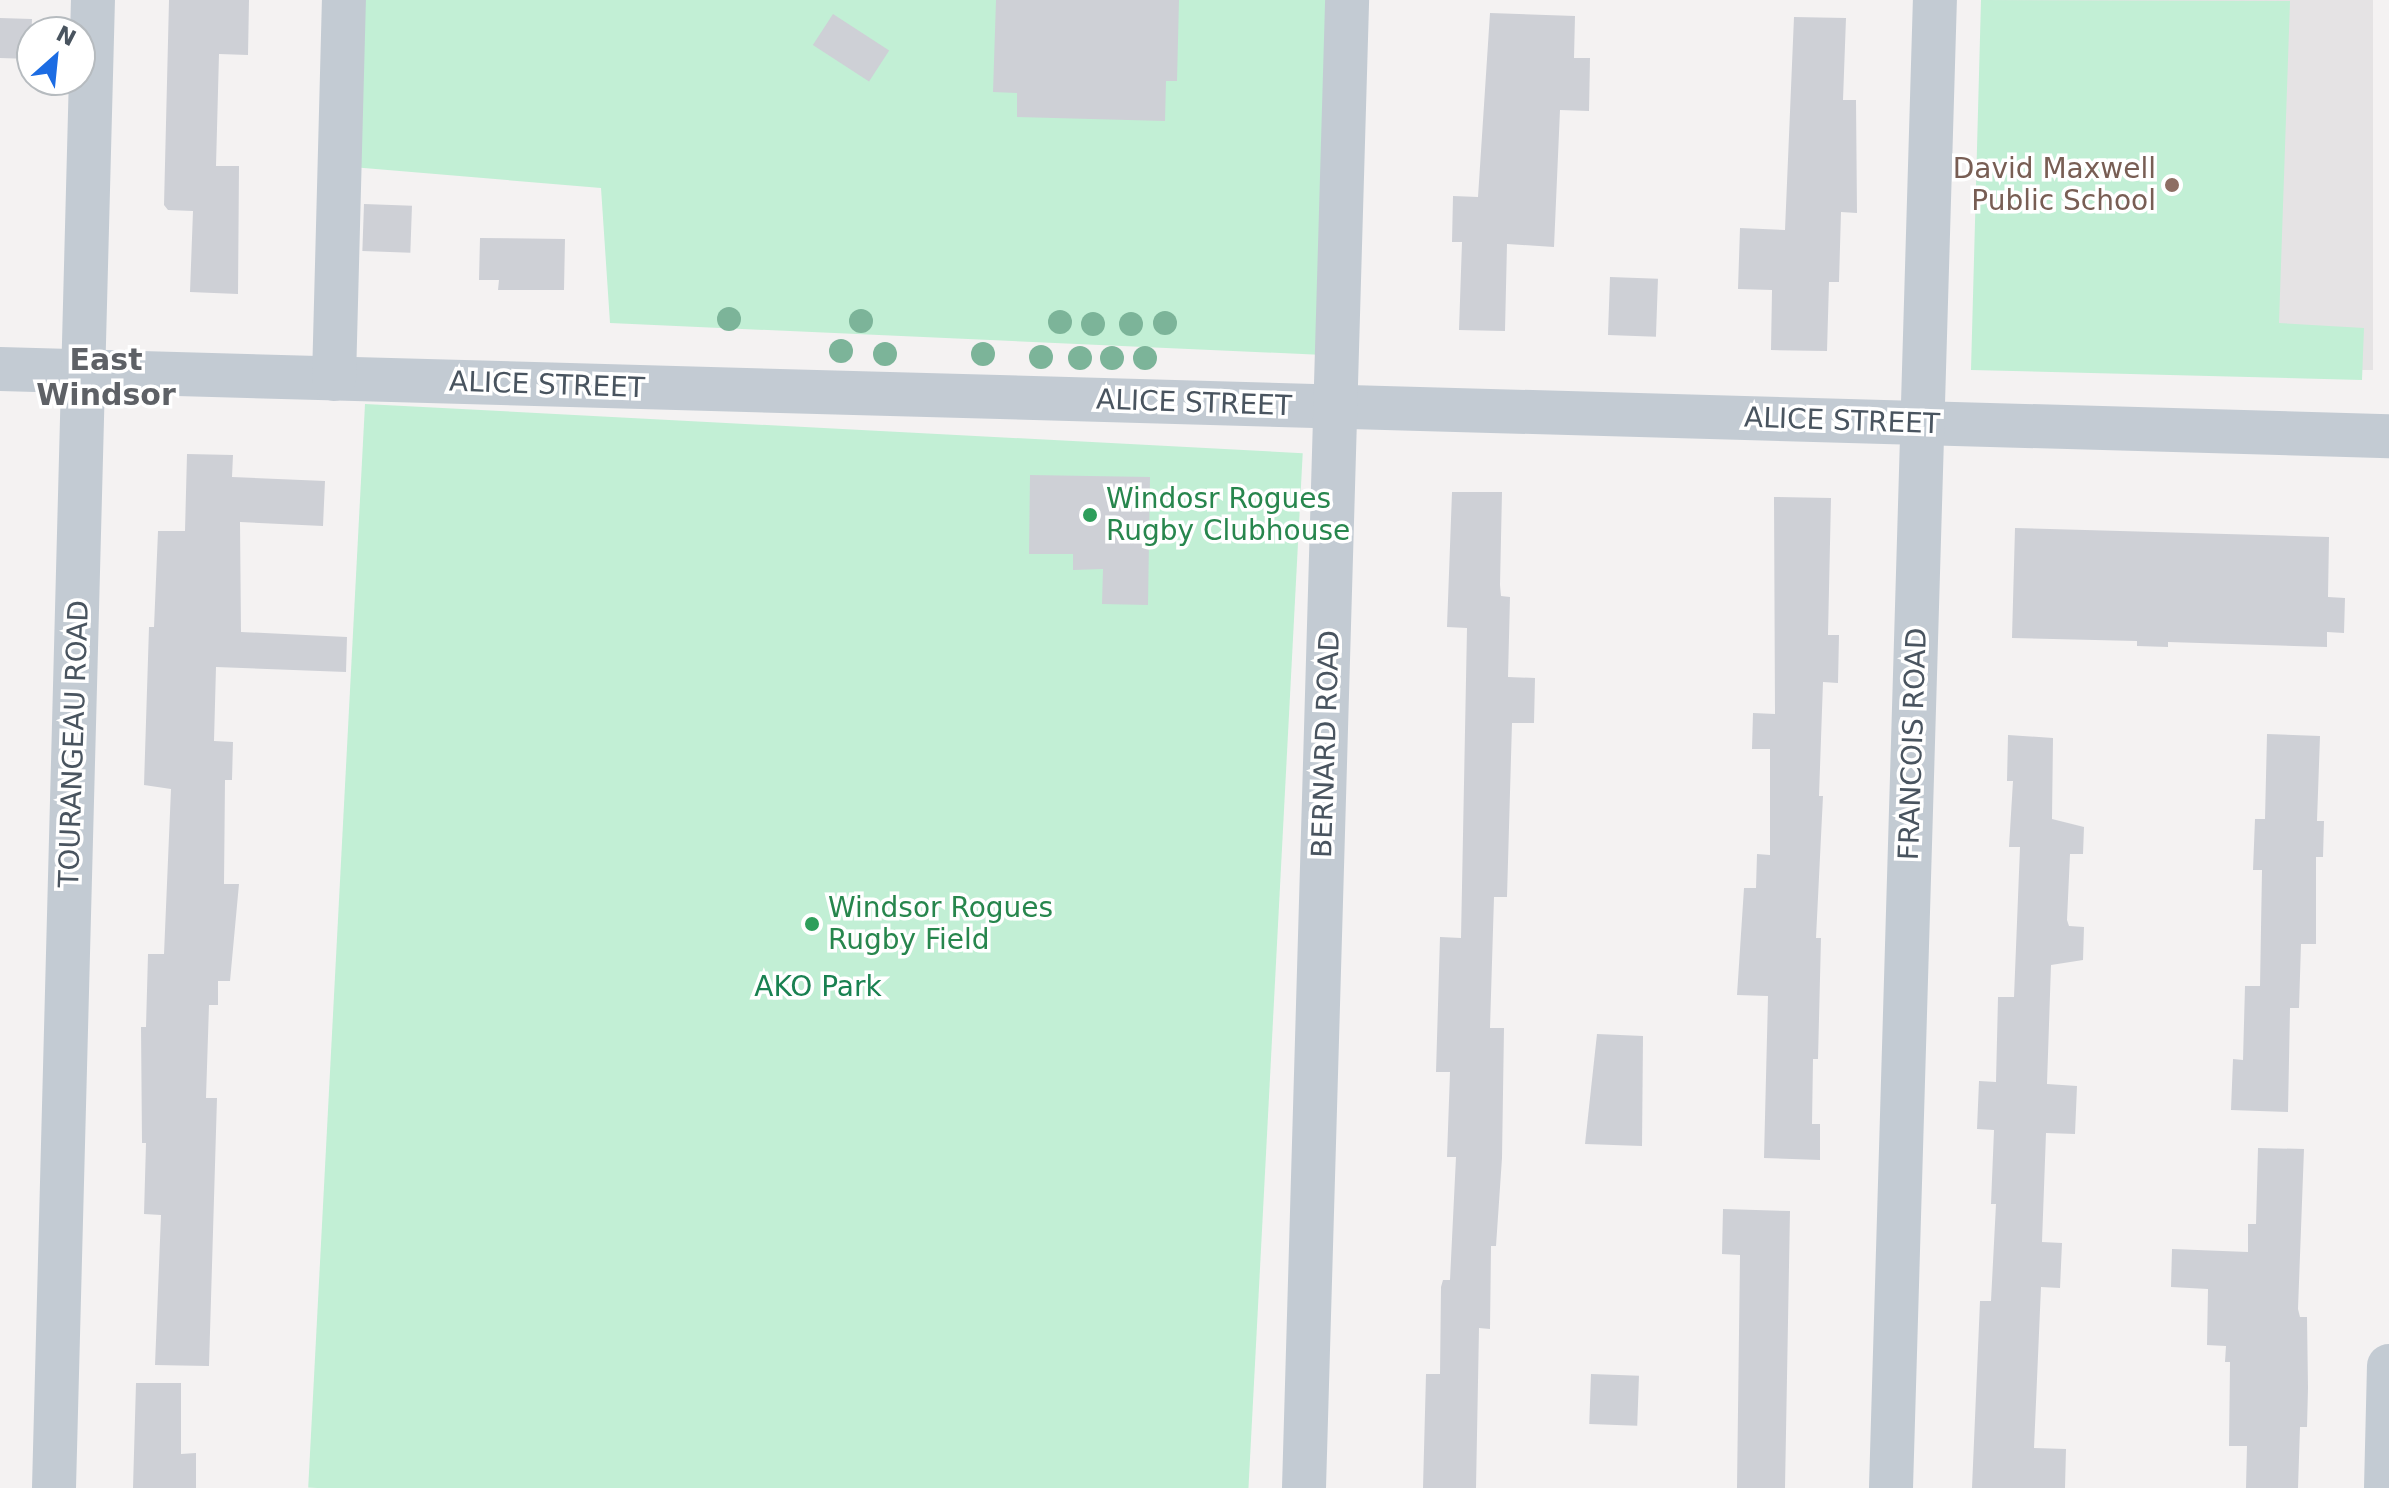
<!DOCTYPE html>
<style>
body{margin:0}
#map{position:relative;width:2389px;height:1488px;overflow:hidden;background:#f4f2f2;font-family:"DejaVu Sans",sans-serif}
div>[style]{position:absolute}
.education>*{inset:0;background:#e5e3e4;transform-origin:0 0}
.green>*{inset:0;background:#c2efd5;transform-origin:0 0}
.building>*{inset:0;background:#ced0d6;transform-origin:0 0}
.minor>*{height:44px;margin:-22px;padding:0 22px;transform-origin:22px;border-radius:22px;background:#c3cbd3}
.trees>*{width:24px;height:24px;margin:-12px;border-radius:50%;background:#7cb499}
.dots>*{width:22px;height:22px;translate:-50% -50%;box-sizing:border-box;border:4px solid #fff;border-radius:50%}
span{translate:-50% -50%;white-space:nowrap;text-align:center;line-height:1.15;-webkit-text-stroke:7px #fff;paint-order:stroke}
.education-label{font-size:28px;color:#785e54}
.right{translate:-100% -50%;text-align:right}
.street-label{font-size:28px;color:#49545f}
.leisure-label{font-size:28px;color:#27864d}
.left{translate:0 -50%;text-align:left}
.park-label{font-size:28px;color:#198151}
.neighbourhood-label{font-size:30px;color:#5e6166;font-weight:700}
.north{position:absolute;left:16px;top:16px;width:80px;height:80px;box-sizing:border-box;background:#fff;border:2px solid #b6bbbf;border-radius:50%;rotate:27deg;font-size:22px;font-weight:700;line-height:32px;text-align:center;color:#49545f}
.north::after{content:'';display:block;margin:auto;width:28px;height:36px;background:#1c6ce3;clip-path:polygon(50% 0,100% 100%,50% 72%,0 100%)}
</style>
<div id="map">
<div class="education">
<i style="left:1982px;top:0;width:391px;height:370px"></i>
</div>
<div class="green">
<i style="clip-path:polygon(343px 0,1334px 0,1324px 355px,610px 323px,601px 188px,340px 166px)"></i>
<i style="clip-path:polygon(1981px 0,2290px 1px,2279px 323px,2364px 328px,2362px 380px,1971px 370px)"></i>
<i style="left:365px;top:404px;width:939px;height:1085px;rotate:3deg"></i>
</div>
<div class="building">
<i style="clip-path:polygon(169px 0,249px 0,248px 55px,219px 54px,216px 166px,239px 166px,238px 294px,190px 292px,193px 211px,168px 210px,164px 205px)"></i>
<i style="clip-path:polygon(996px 0,1179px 0,1177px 81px,1166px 81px,1165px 121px,1017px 117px,1017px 93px,993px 92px)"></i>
<i style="clip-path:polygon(1490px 13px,1575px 16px,1574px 58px,1590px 58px,1589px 111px,1560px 110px,1554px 247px,1507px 244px,1505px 331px,1459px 330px,1462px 242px,1452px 242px,1453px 196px,1478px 197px)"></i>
<i style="left:833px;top:14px;width:67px;height:37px;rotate:33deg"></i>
<i style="clip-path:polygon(1794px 17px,1846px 18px,1843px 100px,1856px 100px,1857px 213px,1841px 212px,1839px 282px,1829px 282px,1827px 351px,1771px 350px,1772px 290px,1738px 289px,1740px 228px,1785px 230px)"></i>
<i style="left:0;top:18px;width:32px;height:40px;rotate:2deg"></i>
<i style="left:364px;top:204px;width:48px;height:47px;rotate:2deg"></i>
<i style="clip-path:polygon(480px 238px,565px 239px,564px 290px,498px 290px,499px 280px,479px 280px)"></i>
<i style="left:1610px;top:277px;width:48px;height:58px;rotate:2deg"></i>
<i style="clip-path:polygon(187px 454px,233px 455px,232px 477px,325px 481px,323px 526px,240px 522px,241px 632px,347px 637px,346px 672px,216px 667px,214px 741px,233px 742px,232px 780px,225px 780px,224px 884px,239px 884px,230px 981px,218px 981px,218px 1005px,209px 1005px,206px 1098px,217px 1098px,209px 1366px,155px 1365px,161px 1215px,144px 1214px,146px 1143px,142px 1143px,141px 1027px,146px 1027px,148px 954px,164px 954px,171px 789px,144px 785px,149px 627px,154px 627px,158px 531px,185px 531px)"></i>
<i style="clip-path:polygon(1030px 475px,1150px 477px,1148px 605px,1102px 604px,1103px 569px,1073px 570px,1073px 554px,1029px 554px)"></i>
<i style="clip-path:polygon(1452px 492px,1502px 492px,1500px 585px,1501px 596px,1510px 597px,1508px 677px,1535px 678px,1534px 723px,1512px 723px,1507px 897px,1494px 897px,1490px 1028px,1504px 1028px,1502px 1158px,1496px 1246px,1491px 1246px,1490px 1329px,1479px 1328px,1476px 1488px,1423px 1488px,1426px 1374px,1440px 1374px,1441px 1287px,1443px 1280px,1450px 1280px,1456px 1157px,1447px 1157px,1450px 1072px,1436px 1072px,1440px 937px,1461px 938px,1467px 628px,1447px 627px)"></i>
<i style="clip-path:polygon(1774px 497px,1831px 498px,1828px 635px,1839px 635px,1838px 683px,1823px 682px,1819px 796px,1823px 796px,1816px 938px,1821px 938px,1818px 1059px,1813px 1059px,1812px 1124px,1820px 1124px,1820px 1160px,1764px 1158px,1768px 996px,1737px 995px,1744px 888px,1756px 888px,1757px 854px,1770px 855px,1770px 749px,1752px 749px,1753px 713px,1775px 714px)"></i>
<i style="clip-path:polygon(2015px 528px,2329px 537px,2328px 597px,2345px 598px,2344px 633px,2327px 632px,2327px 647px,2168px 642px,2168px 647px,2137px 646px,2137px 641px,2012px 638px)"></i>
<i style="clip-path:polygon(2267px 734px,2320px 736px,2317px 821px,2324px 821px,2323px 857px,2316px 857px,2316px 944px,2301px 944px,2299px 1008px,2290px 1008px,2288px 1112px,2231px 1110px,2233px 1059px,2243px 1060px,2245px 986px,2260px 986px,2262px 870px,2253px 870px,2255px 819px,2265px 819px)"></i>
<i style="clip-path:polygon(2008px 735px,2053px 738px,2052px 819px,2084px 827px,2083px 854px,2070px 854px,2067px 920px,2069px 926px,2084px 927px,2083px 960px,2051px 965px,2047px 1084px,2077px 1086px,2075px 1134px,2046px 1133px,2042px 1242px,2062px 1243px,2060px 1288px,2041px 1287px,2034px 1448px,2066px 1449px,2065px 1488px,1972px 1488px,1980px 1301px,1991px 1301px,1996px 1204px,1991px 1204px,1994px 1130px,1977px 1129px,1979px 1081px,1996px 1082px,1998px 997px,2014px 997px,2020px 847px,2009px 847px,2013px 781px,2007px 781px)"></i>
<i style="clip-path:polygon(1597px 1034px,1643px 1036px,1642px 1146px,1585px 1144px)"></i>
<i style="clip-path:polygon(2258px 1148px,2304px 1149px,2298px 1309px,2300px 1317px,2307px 1317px,2308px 1388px,2307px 1427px,2300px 1427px,2298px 1488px,2246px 1488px,2247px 1446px,2229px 1446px,2230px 1362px,2225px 1362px,2226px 1346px,2207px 1345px,2208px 1289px,2171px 1287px,2172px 1249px,2248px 1252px,2248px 1224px,2256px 1224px)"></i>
<i style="clip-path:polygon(1723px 1209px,1790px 1211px,1785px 1488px,1737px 1488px,1740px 1255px,1722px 1254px)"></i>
<i style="left:1591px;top:1374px;width:48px;height:50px;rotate:2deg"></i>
<i style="clip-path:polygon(136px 1383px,181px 1383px,181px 1454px,196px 1453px,196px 1488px,133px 1488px)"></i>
</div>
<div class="minor">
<i style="left:0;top:369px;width:2390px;rotate:1.61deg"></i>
<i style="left:334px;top:379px;width:379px;rotate:-88.5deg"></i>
<i style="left:54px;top:1488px;width:1489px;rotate:-88.5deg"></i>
<i style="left:1304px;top:1488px;width:1489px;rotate:-88.34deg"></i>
<i style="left:1891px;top:1488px;width:1489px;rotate:-88.31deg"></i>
<i style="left:2386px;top:1488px;width:122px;rotate:-88.6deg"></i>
</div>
<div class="trees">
<i style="left:729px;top:319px"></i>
<i style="left:861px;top:321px"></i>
<i style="left:1060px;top:322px"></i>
<i style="left:1165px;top:323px"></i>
<i style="left:1093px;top:324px"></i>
<i style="left:1131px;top:324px"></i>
<i style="left:841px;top:351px"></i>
<i style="left:885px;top:354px"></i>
<i style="left:983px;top:354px"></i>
<i style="left:1041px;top:357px"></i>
<i style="left:1080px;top:358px"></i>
<i style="left:1112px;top:358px"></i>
<i style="left:1145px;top:358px"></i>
</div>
<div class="dots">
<i style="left:2172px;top:185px;background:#8d6e63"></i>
<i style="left:1090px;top:515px;background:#2e9e5b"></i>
<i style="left:812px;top:924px;background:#2e9e5b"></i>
</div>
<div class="education-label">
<span class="right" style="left:2156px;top:185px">David Maxwell<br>Public School</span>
</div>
<div class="street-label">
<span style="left:547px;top:385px;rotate:2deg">ALICE STREET</span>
<span style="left:1194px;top:403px;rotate:2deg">ALICE STREET</span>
<span style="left:1842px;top:421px;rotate:2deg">ALICE STREET</span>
<span style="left:74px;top:744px;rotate:-88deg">TOURANGEAU ROAD</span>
<span style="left:1326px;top:744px;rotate:-88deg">BERNARD ROAD</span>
<span style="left:1913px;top:744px;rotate:-88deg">FRANCOIS ROAD</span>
</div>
<div class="leisure-label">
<span class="left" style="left:1106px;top:515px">Windosr Rogues<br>Rugby Clubhouse</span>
<span class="left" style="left:828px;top:924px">Windsor Rogues<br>Rugby Field</span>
</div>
<div class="park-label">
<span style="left:818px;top:987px">AKO Park</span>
</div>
<div class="neighbourhood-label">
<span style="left:106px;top:377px">East<br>Windsor</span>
</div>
<div class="north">N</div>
</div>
